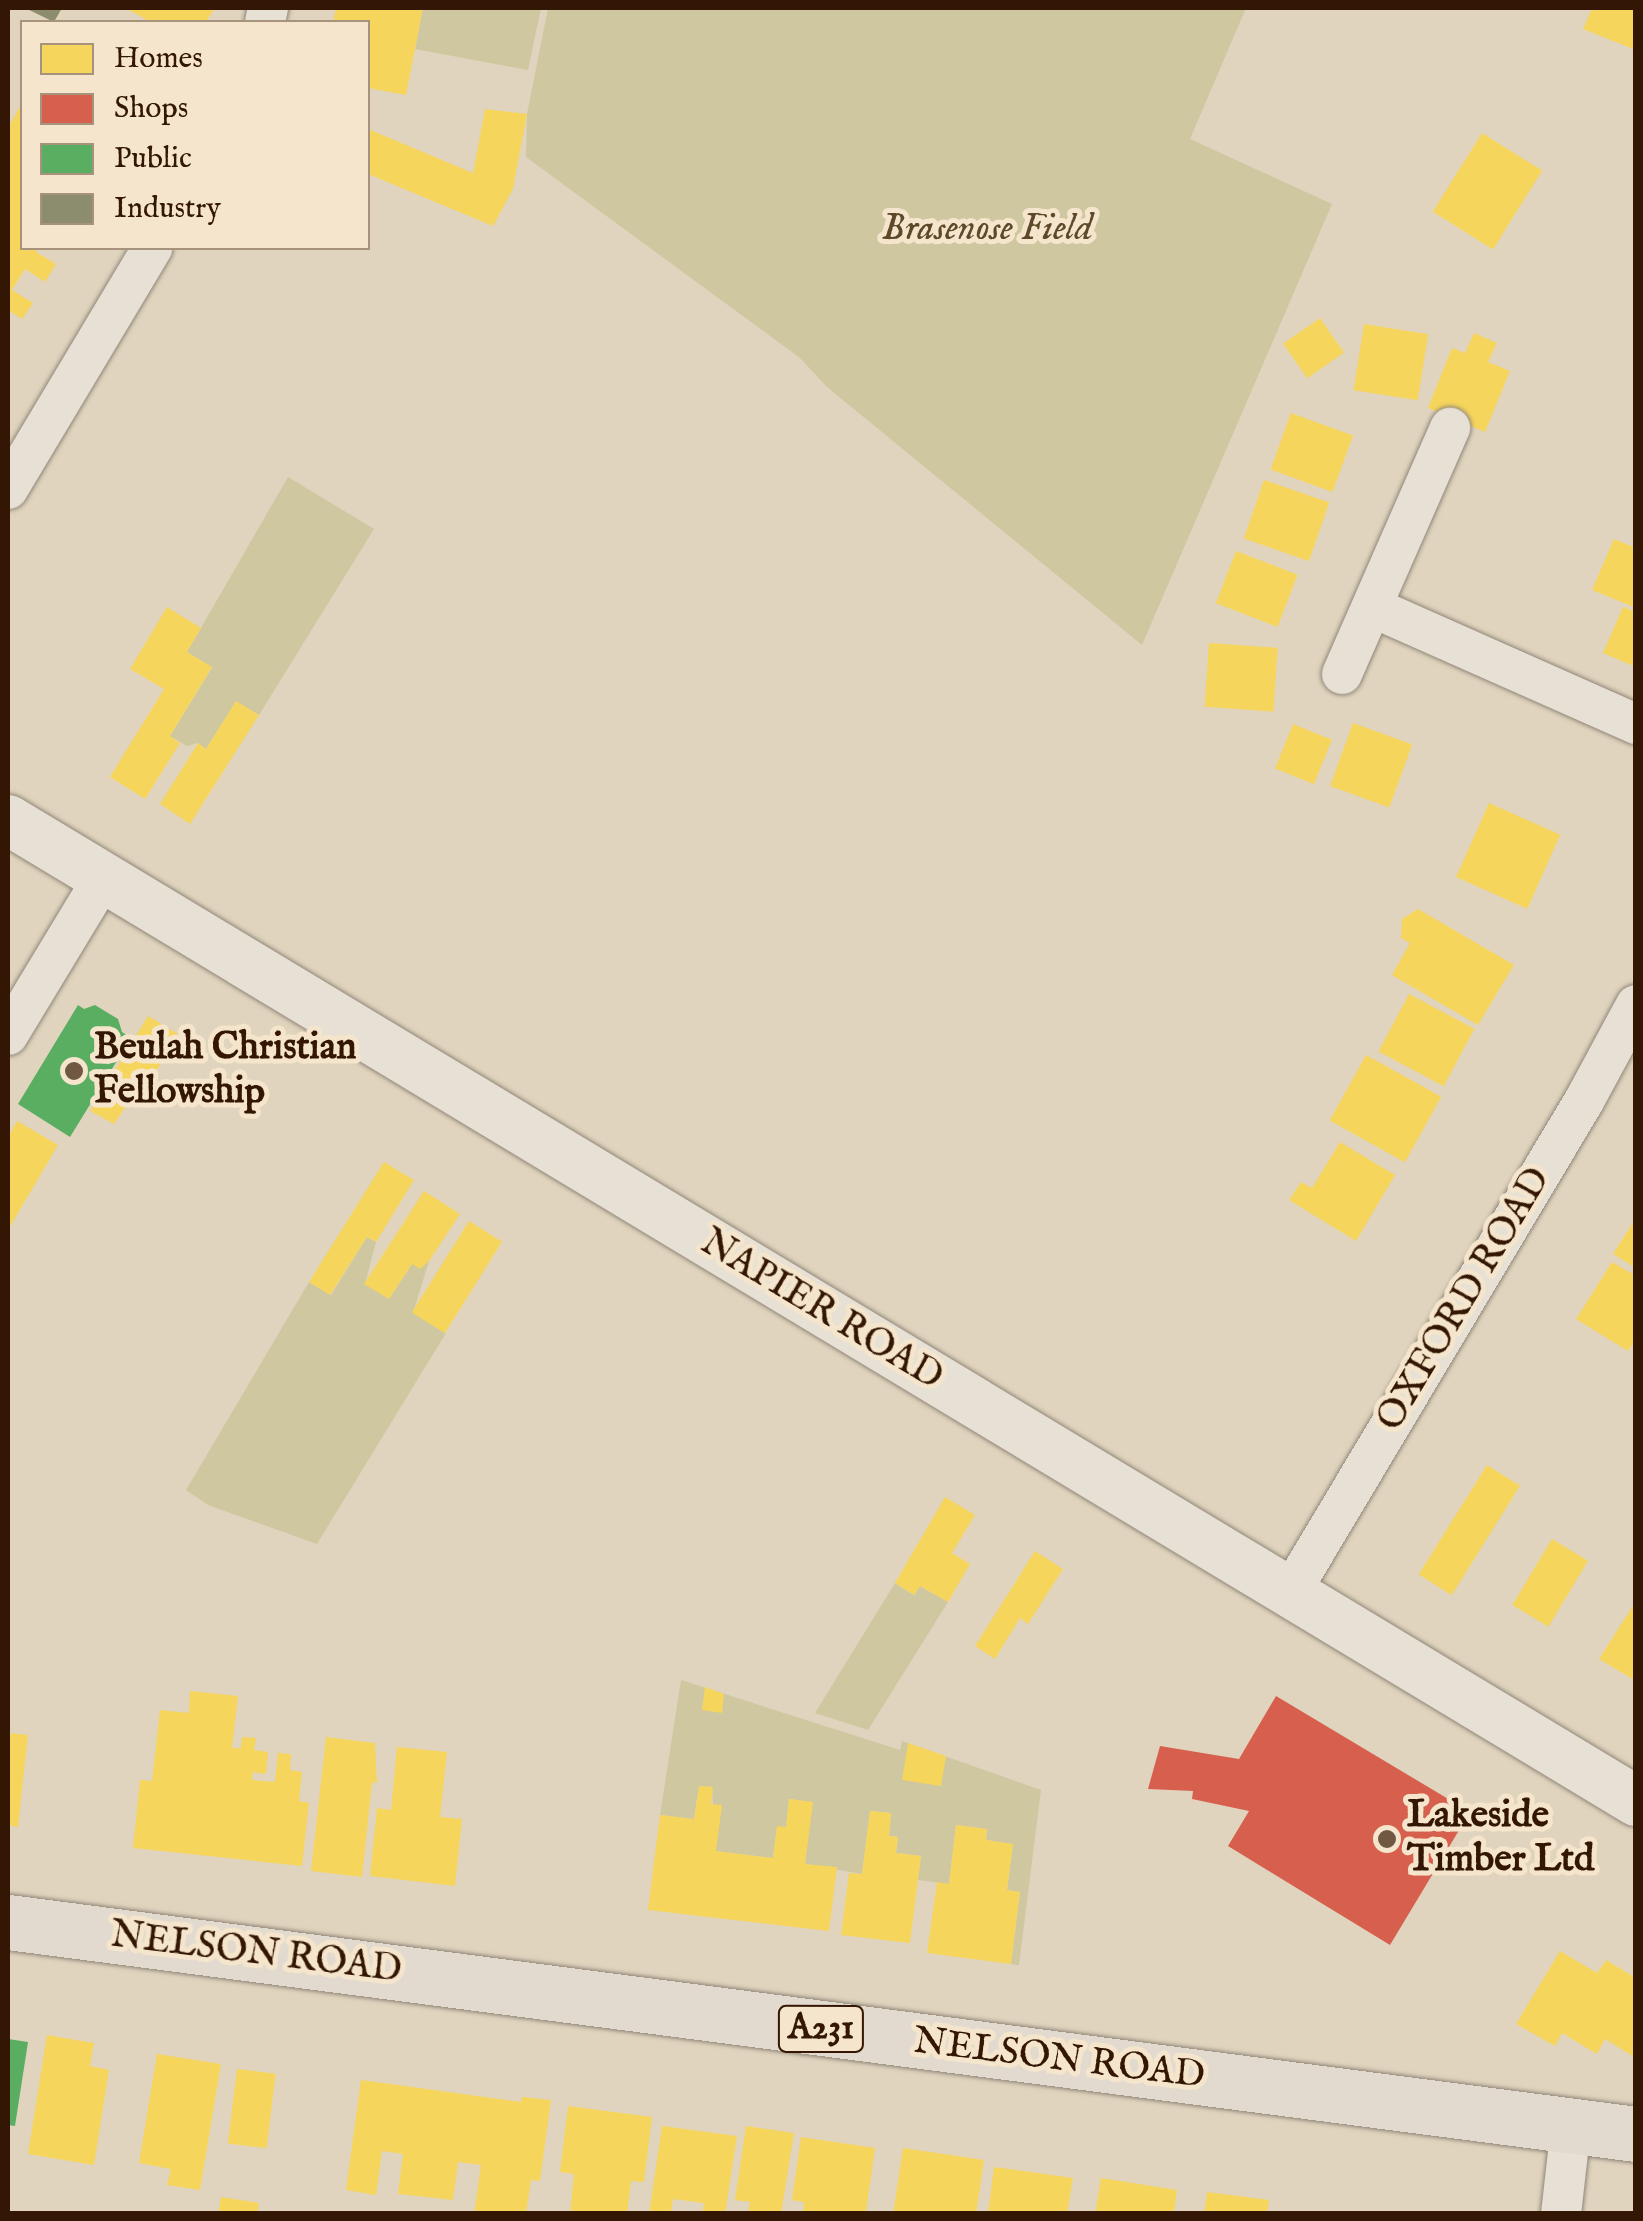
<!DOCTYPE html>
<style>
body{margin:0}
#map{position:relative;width:1643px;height:2221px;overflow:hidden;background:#e0d4be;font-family:"IM FELL English",serif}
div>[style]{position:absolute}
.green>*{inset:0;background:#cfc79f}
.homes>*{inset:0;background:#f6d55c;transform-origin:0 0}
.shops>*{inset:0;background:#d6604d}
.public>*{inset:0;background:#5aae61}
.industry>*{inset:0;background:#8c8c6e}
.roads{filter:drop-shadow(0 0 2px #918678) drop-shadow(0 0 2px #918678)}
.minor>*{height:40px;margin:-20px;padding:0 20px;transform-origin:20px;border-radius:20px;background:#e6e0d5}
.tertiary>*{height:50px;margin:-25px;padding:0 25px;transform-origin:25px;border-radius:25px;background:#e6e0d5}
.primary>*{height:55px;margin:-27.5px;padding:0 27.5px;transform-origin:27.5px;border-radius:27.5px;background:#e2dace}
.dots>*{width:28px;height:28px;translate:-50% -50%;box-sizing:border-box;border:5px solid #f4e5cc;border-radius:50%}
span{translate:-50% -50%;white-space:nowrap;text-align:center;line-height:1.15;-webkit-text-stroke:10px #f4e5cc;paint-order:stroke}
.shield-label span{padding:2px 8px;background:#f4e5cc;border:2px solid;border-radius:8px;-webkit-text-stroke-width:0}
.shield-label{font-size:35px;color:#331603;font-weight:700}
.park-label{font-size:38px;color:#5e482a;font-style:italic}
.poi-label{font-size:38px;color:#331603;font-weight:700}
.left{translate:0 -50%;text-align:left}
.street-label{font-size:38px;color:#331603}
.frame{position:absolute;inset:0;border:10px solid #331603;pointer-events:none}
.legend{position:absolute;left:20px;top:20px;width:350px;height:230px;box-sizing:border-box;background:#f4e5cc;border:2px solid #a7927c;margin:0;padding:12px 18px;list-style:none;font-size:30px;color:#331603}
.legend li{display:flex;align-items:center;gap:20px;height:50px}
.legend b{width:50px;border:2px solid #a7927c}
</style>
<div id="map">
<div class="green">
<i style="clip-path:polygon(423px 8px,541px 8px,528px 70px,415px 49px)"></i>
<i style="clip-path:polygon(548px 8px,1246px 8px,1190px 139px,1332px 204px,1142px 645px,827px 387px,800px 358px,526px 157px,527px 114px)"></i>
<i style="clip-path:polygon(288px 477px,374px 529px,259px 715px,236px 701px,206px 749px,198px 743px,187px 746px,170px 736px,212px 668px,187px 652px)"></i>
<i style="clip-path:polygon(367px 1237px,376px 1242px,365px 1284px,389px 1299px,412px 1264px,429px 1261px,413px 1313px,446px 1333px,317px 1544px,208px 1505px,186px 1490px,309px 1282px,331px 1295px)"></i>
<i style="clip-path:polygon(895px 1583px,914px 1595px,920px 1586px,948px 1602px,868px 1730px,815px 1713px)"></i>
<i style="clip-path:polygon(681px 1680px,900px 1750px,902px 1741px,1041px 1790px,1019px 1965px,1011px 1964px,1020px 1892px,1007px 1890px,1013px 1844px,986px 1840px,987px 1829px,956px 1825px,949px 1884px,918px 1880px,921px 1856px,896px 1853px,898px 1837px,889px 1836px,891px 1813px,870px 1811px,862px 1874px,805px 1864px,812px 1802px,789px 1799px,786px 1827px,777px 1827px,773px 1858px,716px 1851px,712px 1787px,699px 1786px,694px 1819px,660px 1815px)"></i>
</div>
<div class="homes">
<i style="clip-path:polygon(125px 8px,215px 8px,206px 22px,151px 22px)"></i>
<i style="clip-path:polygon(336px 8px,423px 8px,406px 95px,368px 88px,368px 22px,333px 22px)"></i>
<i style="clip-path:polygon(1592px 8px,1636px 8px,1636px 50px,1583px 29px)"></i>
<i style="clip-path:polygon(22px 103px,22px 248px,39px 248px,36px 252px,56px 264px,45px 282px,25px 269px,12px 290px,33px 303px,22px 319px,8px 310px,8px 128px)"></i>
<i style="clip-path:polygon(485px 109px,527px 114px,513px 189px,493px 226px,368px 174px,368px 129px,473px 173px)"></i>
<i style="left:1482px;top:133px;width:71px;height:93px;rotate:32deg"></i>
<i style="left:1320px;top:318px;width:42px;height:45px;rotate:55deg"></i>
<i style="left:1364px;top:324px;width:65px;height:67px;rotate:9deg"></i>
<i style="clip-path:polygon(1474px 333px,1497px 343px,1488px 362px,1510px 371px,1485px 432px,1428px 408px,1452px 348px,1465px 353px)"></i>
<i style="left:1291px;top:413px;width:66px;height:60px;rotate:20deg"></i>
<i style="left:1264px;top:480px;width:69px;height:62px;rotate:19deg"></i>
<i style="clip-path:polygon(1614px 539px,1636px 548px,1636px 608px,1592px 590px)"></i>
<i style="left:1236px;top:551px;width:66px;height:56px;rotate:21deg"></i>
<i style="clip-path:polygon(167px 607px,201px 628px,187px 652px,212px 667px,170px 736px,180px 743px,145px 799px,110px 777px,164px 689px,130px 669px)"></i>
<i style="clip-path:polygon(1623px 607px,1636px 612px,1636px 667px,1603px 653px)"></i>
<i style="left:1209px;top:643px;width:69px;height:64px;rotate:4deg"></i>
<i style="clip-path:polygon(236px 701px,259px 715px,190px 824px,160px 804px,198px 743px,206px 749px)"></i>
<i style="left:1353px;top:723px;width:63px;height:67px;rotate:20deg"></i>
<i style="left:1293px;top:724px;width:42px;height:48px;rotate:22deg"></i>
<i style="left:1489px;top:803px;width:78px;height:81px;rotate:24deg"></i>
<i style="clip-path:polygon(1418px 909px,1514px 965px,1478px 1025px,1392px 975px,1410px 943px,1401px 938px,1402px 919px)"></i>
<i style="left:1409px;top:994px;width:74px;height:65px;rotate:28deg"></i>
<i style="clip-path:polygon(148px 1016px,178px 1034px,145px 1090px,139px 1087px,114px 1124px,90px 1111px)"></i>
<i style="left:1366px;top:1055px;width:86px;height:75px;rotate:29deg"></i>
<i style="clip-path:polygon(17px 1121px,58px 1145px,8px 1230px,8px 1137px)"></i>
<i style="clip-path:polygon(1340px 1142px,1395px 1175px,1356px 1241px,1289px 1200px,1301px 1182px,1312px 1188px)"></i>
<i style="clip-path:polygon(384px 1162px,414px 1180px,376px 1242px,367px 1237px,330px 1295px,309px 1282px)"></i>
<i style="clip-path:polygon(424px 1191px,460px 1214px,429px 1261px,420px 1269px,412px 1264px,389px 1299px,364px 1284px)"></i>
<i style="clip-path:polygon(1636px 1218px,1636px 1268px,1613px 1254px)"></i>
<i style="left:469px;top:1221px;width:39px;height:108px;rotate:32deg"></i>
<i style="clip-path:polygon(1612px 1262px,1636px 1276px,1636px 1338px,1628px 1351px,1576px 1319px)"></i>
<i style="left:1487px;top:1465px;width:39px;height:129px;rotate:32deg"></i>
<i style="clip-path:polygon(945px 1497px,975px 1515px,952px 1553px,970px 1564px,948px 1602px,920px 1586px,914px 1595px,895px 1583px)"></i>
<i style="left:1552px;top:1539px;width:42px;height:77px;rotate:31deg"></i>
<i style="clip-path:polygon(1035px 1551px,1063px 1569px,1028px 1624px,1020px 1618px,995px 1659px,975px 1646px)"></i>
<i style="clip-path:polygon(1636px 1601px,1636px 1681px,1599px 1659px)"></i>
<i style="clip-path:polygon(705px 1687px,724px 1694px,722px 1713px,702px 1710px)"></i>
<i style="clip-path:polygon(190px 1691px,238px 1696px,232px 1748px,241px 1748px,242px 1737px,256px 1738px,254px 1750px,268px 1752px,266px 1774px,253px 1772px,252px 1780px,275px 1782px,278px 1753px,291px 1754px,290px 1770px,302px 1772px,299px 1801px,309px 1803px,302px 1866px,133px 1848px,140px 1780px,152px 1781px,160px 1710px,189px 1713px)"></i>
<i style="clip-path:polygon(8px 1733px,28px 1735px,18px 1827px,8px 1825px)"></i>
<i style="clip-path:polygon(326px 1737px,375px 1743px,377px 1783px,372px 1782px,362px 1877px,311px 1871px)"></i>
<i style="clip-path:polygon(908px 1743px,946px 1756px,941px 1786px,902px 1780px)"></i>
<i style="clip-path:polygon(397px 1747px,447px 1752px,440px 1817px,462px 1819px,455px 1886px,370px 1876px,377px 1808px,391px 1810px)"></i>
<i style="clip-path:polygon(699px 1786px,713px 1787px,711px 1804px,722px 1805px,716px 1851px,773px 1858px,777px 1826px,786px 1827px,789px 1799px,813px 1802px,805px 1864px,837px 1867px,829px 1931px,648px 1910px,660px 1815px,694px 1819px)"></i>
<i style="clip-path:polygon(870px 1811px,891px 1813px,889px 1836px,898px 1837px,896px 1853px,921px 1856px,910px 1943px,841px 1935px,849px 1873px,862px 1874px)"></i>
<i style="clip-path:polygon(956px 1825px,987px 1829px,986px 1840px,1013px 1844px,1007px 1890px,1020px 1892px,1011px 1964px,927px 1953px,937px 1882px,949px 1884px)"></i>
<i style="clip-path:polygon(1560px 1951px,1597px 1973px,1606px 1960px,1636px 1978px,1636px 2058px,1605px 2039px,1597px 2054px,1562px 2033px,1555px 2046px,1516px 2024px)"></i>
<i style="clip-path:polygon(47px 2035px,94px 2043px,90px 2066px,109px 2070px,94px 2165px,28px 2154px)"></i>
<i style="clip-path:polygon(157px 2054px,221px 2064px,200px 2190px,167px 2185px,171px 2169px,139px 2163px)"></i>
<i style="left:237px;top:2069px;width:39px;height:75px;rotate:7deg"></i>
<i style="clip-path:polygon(361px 2080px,521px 2102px,522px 2097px,551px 2100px,540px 2181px,531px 2180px,526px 2214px,474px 2214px,481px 2165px,458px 2162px,453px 2200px,398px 2194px,403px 2154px,382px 2151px,376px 2195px,346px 2190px)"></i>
<i style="clip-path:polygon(568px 2106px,652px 2117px,644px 2182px,631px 2181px,627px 2214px,570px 2214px,574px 2174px,560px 2172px)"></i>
<i style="clip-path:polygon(662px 2126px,737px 2136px,725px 2214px,702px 2214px,704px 2203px,673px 2199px,671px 2214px,649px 2214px)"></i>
<i style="clip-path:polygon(746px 2126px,794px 2133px,781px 2214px,748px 2214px,750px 2202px,735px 2200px)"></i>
<i style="clip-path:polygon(801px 2137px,875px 2148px,866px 2212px,803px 2214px,804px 2202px,792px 2200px)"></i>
<i style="clip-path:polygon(903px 2148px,984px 2160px,976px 2214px,893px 2214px)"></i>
<i style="clip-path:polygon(994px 2167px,1073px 2178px,1067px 2214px,988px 2214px)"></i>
<i style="clip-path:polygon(1101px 2178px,1177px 2190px,1174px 2214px,1095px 2214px)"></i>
<i style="clip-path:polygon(1207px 2192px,1269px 2200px,1267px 2214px,1204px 2214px)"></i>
<i style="clip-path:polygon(221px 2197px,259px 2203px,257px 2214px,218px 2214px)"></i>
</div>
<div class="shops">
<i style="clip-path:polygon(1276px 1696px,1470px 1812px,1390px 1945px,1228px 1846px,1249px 1811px,1192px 1799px,1193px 1791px,1148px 1789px,1160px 1746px,1239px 1759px)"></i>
</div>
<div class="public">
<i style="clip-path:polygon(78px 1005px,84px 1009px,95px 1005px,118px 1019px,122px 1032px,131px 1038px,70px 1137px,18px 1104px)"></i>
<i style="clip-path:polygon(8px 2039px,28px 2042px,15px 2126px,8px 2125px)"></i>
</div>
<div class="industry">
<i style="clip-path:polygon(25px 8px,62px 8px,54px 22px)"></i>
</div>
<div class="roads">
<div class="minor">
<i style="left:265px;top:22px;width:14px;rotate:-78deg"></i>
<i style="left:8px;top:489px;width:281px;rotate:-59.1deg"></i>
<i style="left:1372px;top:607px;width:289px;rotate:23.9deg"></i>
<i style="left:1342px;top:674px;width:269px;rotate:-66.3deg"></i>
<i style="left:8px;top:1035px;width:187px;rotate:-58.8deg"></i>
<i style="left:1290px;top:1593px;width:573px;rotate:-59.14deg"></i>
<i style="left:1584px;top:1101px;width:109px;rotate:-61.6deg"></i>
<i style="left:1561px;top:2214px;width:89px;rotate:-83.5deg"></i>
</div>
<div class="tertiary">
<i style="left:8px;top:820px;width:1901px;rotate:31.07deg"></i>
</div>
<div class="primary">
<i style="left:8px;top:1922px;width:1642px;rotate:7.42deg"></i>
</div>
</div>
<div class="dots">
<i style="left:74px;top:1071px;background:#705844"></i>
<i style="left:1387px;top:1839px;background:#705844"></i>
</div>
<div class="shield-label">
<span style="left:821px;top:2029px">A231</span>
</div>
<div class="park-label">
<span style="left:987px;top:230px">Brasenose Field</span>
</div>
<div class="poi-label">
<span class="left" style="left:94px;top:1071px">Beulah Christian<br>Fellowship</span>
<span class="left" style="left:1407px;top:1839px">Lakeside<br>Timber Ltd</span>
</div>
<div class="street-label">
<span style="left:1465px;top:1300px;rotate:-59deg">OXFORD ROAD</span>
<span style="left:821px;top:1311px;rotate:31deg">NAPIER ROAD</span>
<span style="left:256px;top:1954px;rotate:7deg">NELSON ROAD</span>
<span style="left:1059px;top:2060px;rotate:7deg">NELSON ROAD</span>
</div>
<div class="frame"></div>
<ul class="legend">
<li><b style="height:28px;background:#f6d55c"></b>Homes</li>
<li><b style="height:28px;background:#d6604d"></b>Shops</li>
<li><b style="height:28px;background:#5aae61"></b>Public</li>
<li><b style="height:28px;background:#8c8c6e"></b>Industry</li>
</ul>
</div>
